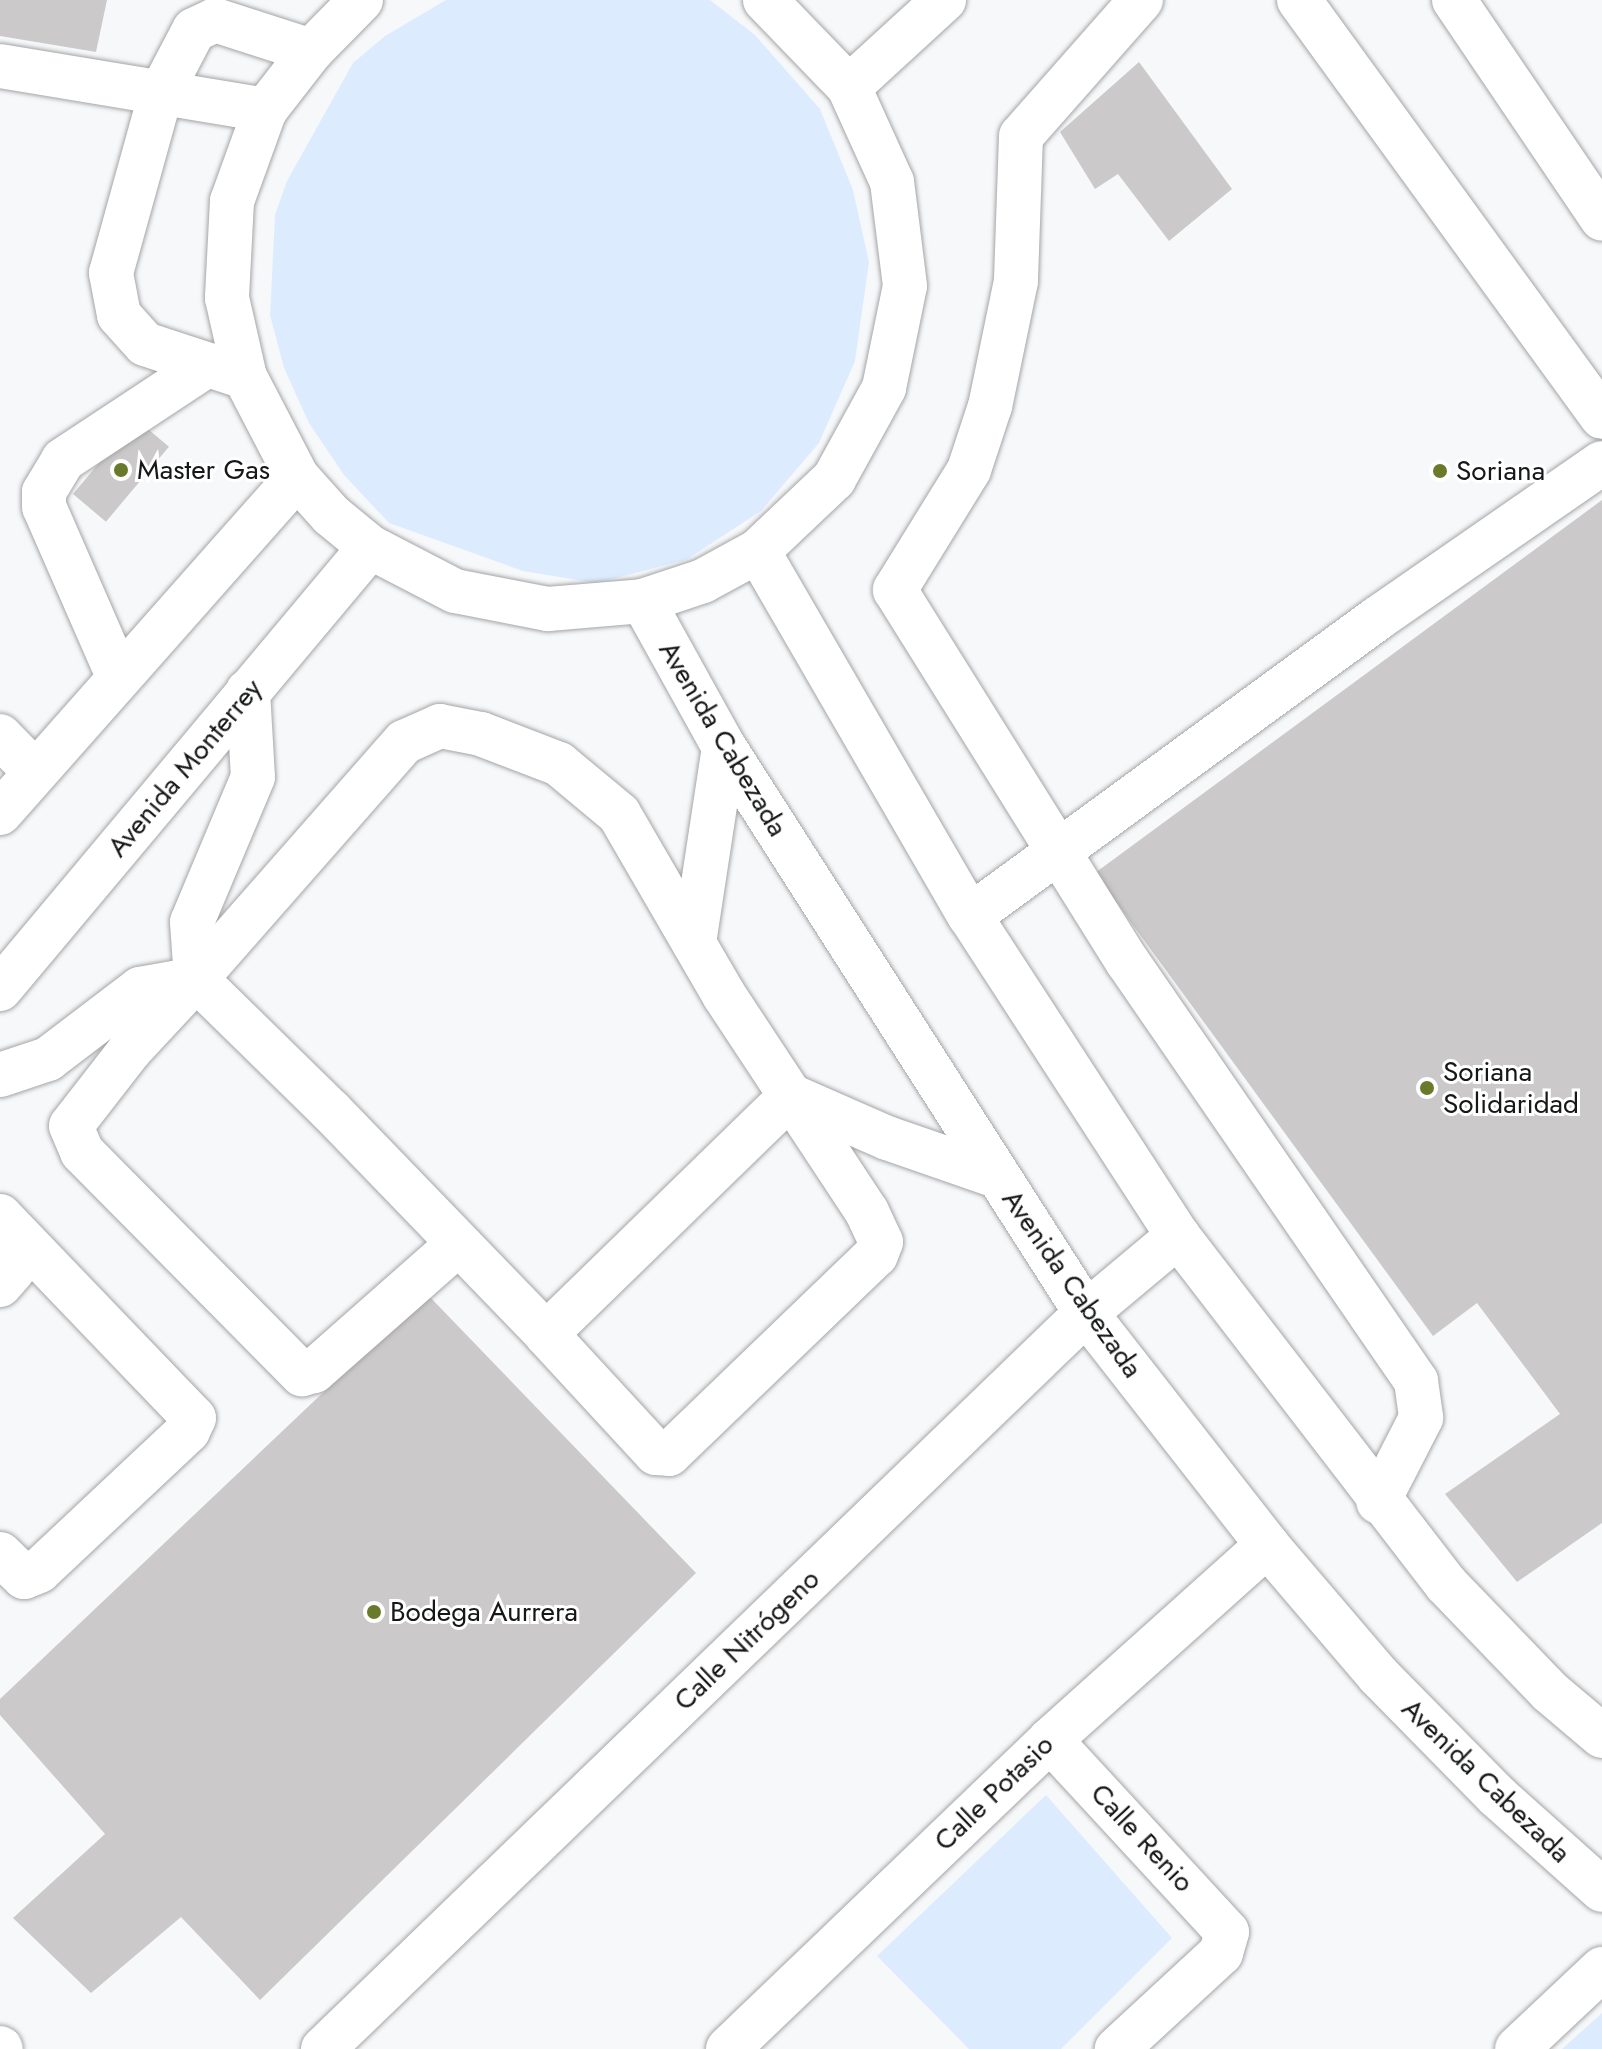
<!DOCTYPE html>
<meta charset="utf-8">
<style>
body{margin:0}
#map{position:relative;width:1602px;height:2049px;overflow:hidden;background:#f7f8fa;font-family:Jost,sans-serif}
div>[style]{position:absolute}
.green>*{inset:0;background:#dcecfe}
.building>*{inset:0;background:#cbc9ca;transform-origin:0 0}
.roads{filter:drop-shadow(0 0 2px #a4a5a7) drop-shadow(0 0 2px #a4a5a7)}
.minor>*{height:44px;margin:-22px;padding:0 22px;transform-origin:22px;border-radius:22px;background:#fff}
.major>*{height:44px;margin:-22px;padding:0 22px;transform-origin:22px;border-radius:22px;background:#fff}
.dots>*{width:22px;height:22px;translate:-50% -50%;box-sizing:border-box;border:4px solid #fff;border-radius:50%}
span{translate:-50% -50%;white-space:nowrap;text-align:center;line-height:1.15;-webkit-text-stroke:6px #fff;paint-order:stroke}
.poi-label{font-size:28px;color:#161718}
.left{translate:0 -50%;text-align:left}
.street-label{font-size:28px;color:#161718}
</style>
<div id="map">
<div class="green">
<i style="clip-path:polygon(446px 0,710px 0,755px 35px,820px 109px,853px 190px,869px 262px,855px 361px,819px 443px,761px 511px,686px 560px,596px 583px,523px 571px,389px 523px,344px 475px,309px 423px,284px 368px,270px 315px,275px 215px,287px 181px,353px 63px,385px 36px)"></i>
<i style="clip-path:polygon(1046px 1795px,1172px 1938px,1061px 2049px,969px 2049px,877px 1956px)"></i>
<i style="clip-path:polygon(1602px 2013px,1602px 2049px,1562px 2049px)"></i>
</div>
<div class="building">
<i style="clip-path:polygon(0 0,107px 0,96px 52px,0 36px)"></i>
<i style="clip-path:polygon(1139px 62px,1232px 189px,1169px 241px,1118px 174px,1095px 189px,1060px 132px)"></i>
<i style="left:136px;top:419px;width:43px;height:98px;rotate:40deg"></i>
<i style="clip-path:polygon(1602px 500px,1602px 1523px,1517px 1582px,1445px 1494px,1560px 1414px,1477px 1303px,1433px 1336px,1095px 873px)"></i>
<i style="clip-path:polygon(427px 1294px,696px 1573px,260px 2000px,181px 1917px,91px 1993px,13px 1918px,105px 1834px,0 1715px,0 1699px)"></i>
</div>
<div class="roads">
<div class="minor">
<i style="left:1141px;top:0;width:181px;rotate:131.4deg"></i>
<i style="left:1021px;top:136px;width:145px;rotate:92deg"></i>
<i style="left:1016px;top:281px;width:128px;rotate:101.7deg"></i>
<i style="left:990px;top:406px;width:67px;rotate:108.2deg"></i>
<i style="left:969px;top:470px;width:141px;rotate:121.7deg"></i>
<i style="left:895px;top:590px;width:438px;rotate:58deg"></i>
<i style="left:1127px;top:961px;width:510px;rotate:55.47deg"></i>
<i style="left:1416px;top:1381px;width:37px;rotate:82deg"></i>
<i style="left:1421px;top:1418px;width:94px;rotate:117.1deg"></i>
<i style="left:1299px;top:0;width:515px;rotate:54deg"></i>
<i style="left:1454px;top:0;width:264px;rotate:55.9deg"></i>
<i style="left:0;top:66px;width:269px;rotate:9.4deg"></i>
<i style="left:245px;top:377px;width:105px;rotate:-161.7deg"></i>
<i style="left:145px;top:344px;width:39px;rotate:-132deg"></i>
<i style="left:119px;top:315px;width:43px;rotate:-100.8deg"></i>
<i style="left:111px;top:273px;width:187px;rotate:-74.5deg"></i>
<i style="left:161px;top:93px;width:71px;rotate:-62.4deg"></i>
<i style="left:194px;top:30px;width:23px;rotate:-25deg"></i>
<i style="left:215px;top:20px;width:101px;rotate:17.9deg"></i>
<i style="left:118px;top:676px;width:184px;rotate:-113.6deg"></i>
<i style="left:44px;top:507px;width:15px;rotate:-90deg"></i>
<i style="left:44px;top:492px;width:37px;rotate:-59deg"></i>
<i style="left:63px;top:460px;width:173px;rotate:-33.4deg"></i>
<i style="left:248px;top:691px;width:86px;rotate:86.7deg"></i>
<i style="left:253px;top:777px;width:157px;rotate:112.8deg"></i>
<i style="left:192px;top:922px;width:57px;rotate:86deg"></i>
<i style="left:196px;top:979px;width:189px;rotate:44.4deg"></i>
<i style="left:331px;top:1111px;width:310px;rotate:46deg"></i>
<i style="left:546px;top:1334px;width:162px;rotate:47.3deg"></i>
<i style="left:656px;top:1453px;width:13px;rotate:4deg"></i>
<i style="left:669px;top:1454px;width:287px;rotate:-43.9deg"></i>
<i style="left:876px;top:1255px;width:14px;rotate:-69deg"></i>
<i style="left:881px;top:1242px;width:33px;rotate:-115deg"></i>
<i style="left:867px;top:1212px;width:260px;rotate:-123.4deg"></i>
<i style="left:724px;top:995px;width:209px;rotate:-120.1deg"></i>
<i style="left:619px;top:814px;width:78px;rotate:-140.2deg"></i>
<i style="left:559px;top:764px;width:84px;rotate:-159deg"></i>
<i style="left:481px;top:734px;width:42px;rotate:-169deg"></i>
<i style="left:440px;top:726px;width:39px;rotate:156deg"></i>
<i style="left:404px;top:742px;width:315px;rotate:131.3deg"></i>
<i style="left:196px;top:979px;width:97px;rotate:132.9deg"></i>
<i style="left:130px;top:1050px;width:96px;rotate:127.8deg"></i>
<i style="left:71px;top:1126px;width:28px;rotate:67deg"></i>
<i style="left:82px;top:1152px;width:313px;rotate:45.3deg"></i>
<i style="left:302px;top:1374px;width:12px;rotate:-14deg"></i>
<i style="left:314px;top:1371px;width:192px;rotate:-41.4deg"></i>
<i style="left:0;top:736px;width:49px;rotate:45.8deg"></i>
<i style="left:970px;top:916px;width:505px;rotate:-36.14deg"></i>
<i style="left:1378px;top:618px;width:272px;rotate:-34.7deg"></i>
<i style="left:694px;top:943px;width:198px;rotate:-81.3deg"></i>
<i style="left:0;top:1075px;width:51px;rotate:-18.4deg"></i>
<i style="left:48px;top:1059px;width:116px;rotate:-37.3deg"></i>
<i style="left:140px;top:989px;width:57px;rotate:-10.1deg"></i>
<i style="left:791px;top:1096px;width:105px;rotate:23.6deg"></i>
<i style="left:887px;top:1138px;width:116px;rotate:19.1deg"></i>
<i style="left:0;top:1216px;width:280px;rotate:46.2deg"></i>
<i style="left:194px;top:1418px;width:14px;rotate:115deg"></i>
<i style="left:188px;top:1431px;width:204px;rotate:136.8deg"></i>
<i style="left:39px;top:1571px;width:16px;rotate:158deg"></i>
<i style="left:24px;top:1577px;width:33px;rotate:-136deg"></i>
<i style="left:0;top:1253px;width:21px;rotate:53deg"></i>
<i style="left:13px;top:1270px;width:20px;rotate:131deg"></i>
<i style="left:546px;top:1334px;width:342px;rotate:-44.2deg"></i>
<i style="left:1050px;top:1740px;width:261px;rotate:47.3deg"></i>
<i style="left:1227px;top:1932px;width:22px;rotate:106deg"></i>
<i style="left:1221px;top:1953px;width:142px;rotate:137.3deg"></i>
<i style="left:0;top:2048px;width:1px;rotate:45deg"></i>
<i style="left:323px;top:2049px;width:1060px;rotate:-43.97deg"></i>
<i style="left:1086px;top:1313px;width:120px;rotate:-39.9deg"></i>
<i style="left:728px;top:2049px;width:446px;rotate:-43.8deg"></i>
<i style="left:1050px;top:1740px;width:292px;rotate:-41.9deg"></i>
<i style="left:1517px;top:2049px;width:117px;rotate:-43.3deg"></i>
</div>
<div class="major">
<i style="left:361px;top:0;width:71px;rotate:134.4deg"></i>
<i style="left:311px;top:51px;width:75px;rotate:127.9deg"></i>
<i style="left:265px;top:110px;width:97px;rotate:109.9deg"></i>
<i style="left:232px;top:201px;width:97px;rotate:93deg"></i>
<i style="left:227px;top:298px;width:81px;rotate:77.2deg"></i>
<i style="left:245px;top:377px;width:113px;rotate:62.5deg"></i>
<i style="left:297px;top:477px;width:51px;rotate:48.2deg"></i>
<i style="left:331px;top:515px;width:50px;rotate:39.4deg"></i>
<i style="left:370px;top:547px;width:96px;rotate:27.4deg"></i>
<i style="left:455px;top:591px;width:95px;rotate:11deg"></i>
<i style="left:548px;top:609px;width:95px;rotate:-4.8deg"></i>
<i style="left:643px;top:601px;width:63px;rotate:-18.4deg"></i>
<i style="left:703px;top:581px;width:63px;rotate:-28.6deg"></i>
<i style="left:758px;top:551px;width:105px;rotate:-43.5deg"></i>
<i style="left:834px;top:479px;width:104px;rotate:-61.2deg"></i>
<i style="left:884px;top:388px;width:104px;rotate:-78.4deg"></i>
<i style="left:905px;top:286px;width:105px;rotate:-97.1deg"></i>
<i style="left:892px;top:182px;width:104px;rotate:-114.4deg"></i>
<i style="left:849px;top:87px;width:121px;rotate:-134deg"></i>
<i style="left:849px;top:87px;width:129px;rotate:-42.5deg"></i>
<i style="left:758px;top:551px;width:422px;rotate:59.9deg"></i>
<i style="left:970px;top:916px;width:382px;rotate:57deg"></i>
<i style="left:1178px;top:1236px;width:439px;rotate:52.4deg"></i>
<i style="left:1446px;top:1584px;width:150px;rotate:46.1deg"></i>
<i style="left:1550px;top:1692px;width:68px;rotate:40.2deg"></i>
<i style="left:643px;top:601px;width:167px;rotate:61deg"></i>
<i style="left:724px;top:747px;width:672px;rotate:57.4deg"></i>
<i style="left:1086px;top:1313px;width:294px;rotate:52deg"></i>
<i style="left:1267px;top:1545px;width:172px;rotate:49.5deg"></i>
<i style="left:1379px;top:1676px;width:168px;rotate:45.5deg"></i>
<i style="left:1497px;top:1796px;width:141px;rotate:41.8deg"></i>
<i style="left:0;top:813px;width:448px;rotate:-48.5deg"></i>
<i style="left:0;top:989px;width:576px;rotate:-50.07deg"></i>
</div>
</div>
<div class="dots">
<i style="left:121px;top:470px;background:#697b2b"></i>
<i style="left:1440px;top:471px;background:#697b2b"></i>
<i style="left:1427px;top:1088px;background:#697b2b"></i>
<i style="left:374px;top:1612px;background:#697b2b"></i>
</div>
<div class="poi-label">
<span class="left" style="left:137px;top:470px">Master Gas</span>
<span class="left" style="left:1456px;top:471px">Soriana</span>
<span class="left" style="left:1443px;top:1088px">Soriana<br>Solidaridad</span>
<span class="left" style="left:390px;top:1612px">Bodega Aurrera</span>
</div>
<div class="street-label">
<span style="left:723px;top:739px;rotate:59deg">Avenida Cabezada</span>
<span style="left:185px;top:768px;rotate:-50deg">Avenida Monterrey</span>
<span style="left:1072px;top:1284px;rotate:55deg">Avenida Cabezada</span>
<span style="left:747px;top:1640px;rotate:-44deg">Calle Nitrógeno</span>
<span style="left:1486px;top:1781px;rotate:44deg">Avenida Cabezada</span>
<span style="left:994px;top:1793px;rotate:-44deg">Calle Potasio</span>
<span style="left:1142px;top:1838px;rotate:47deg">Calle Renio</span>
</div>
</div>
